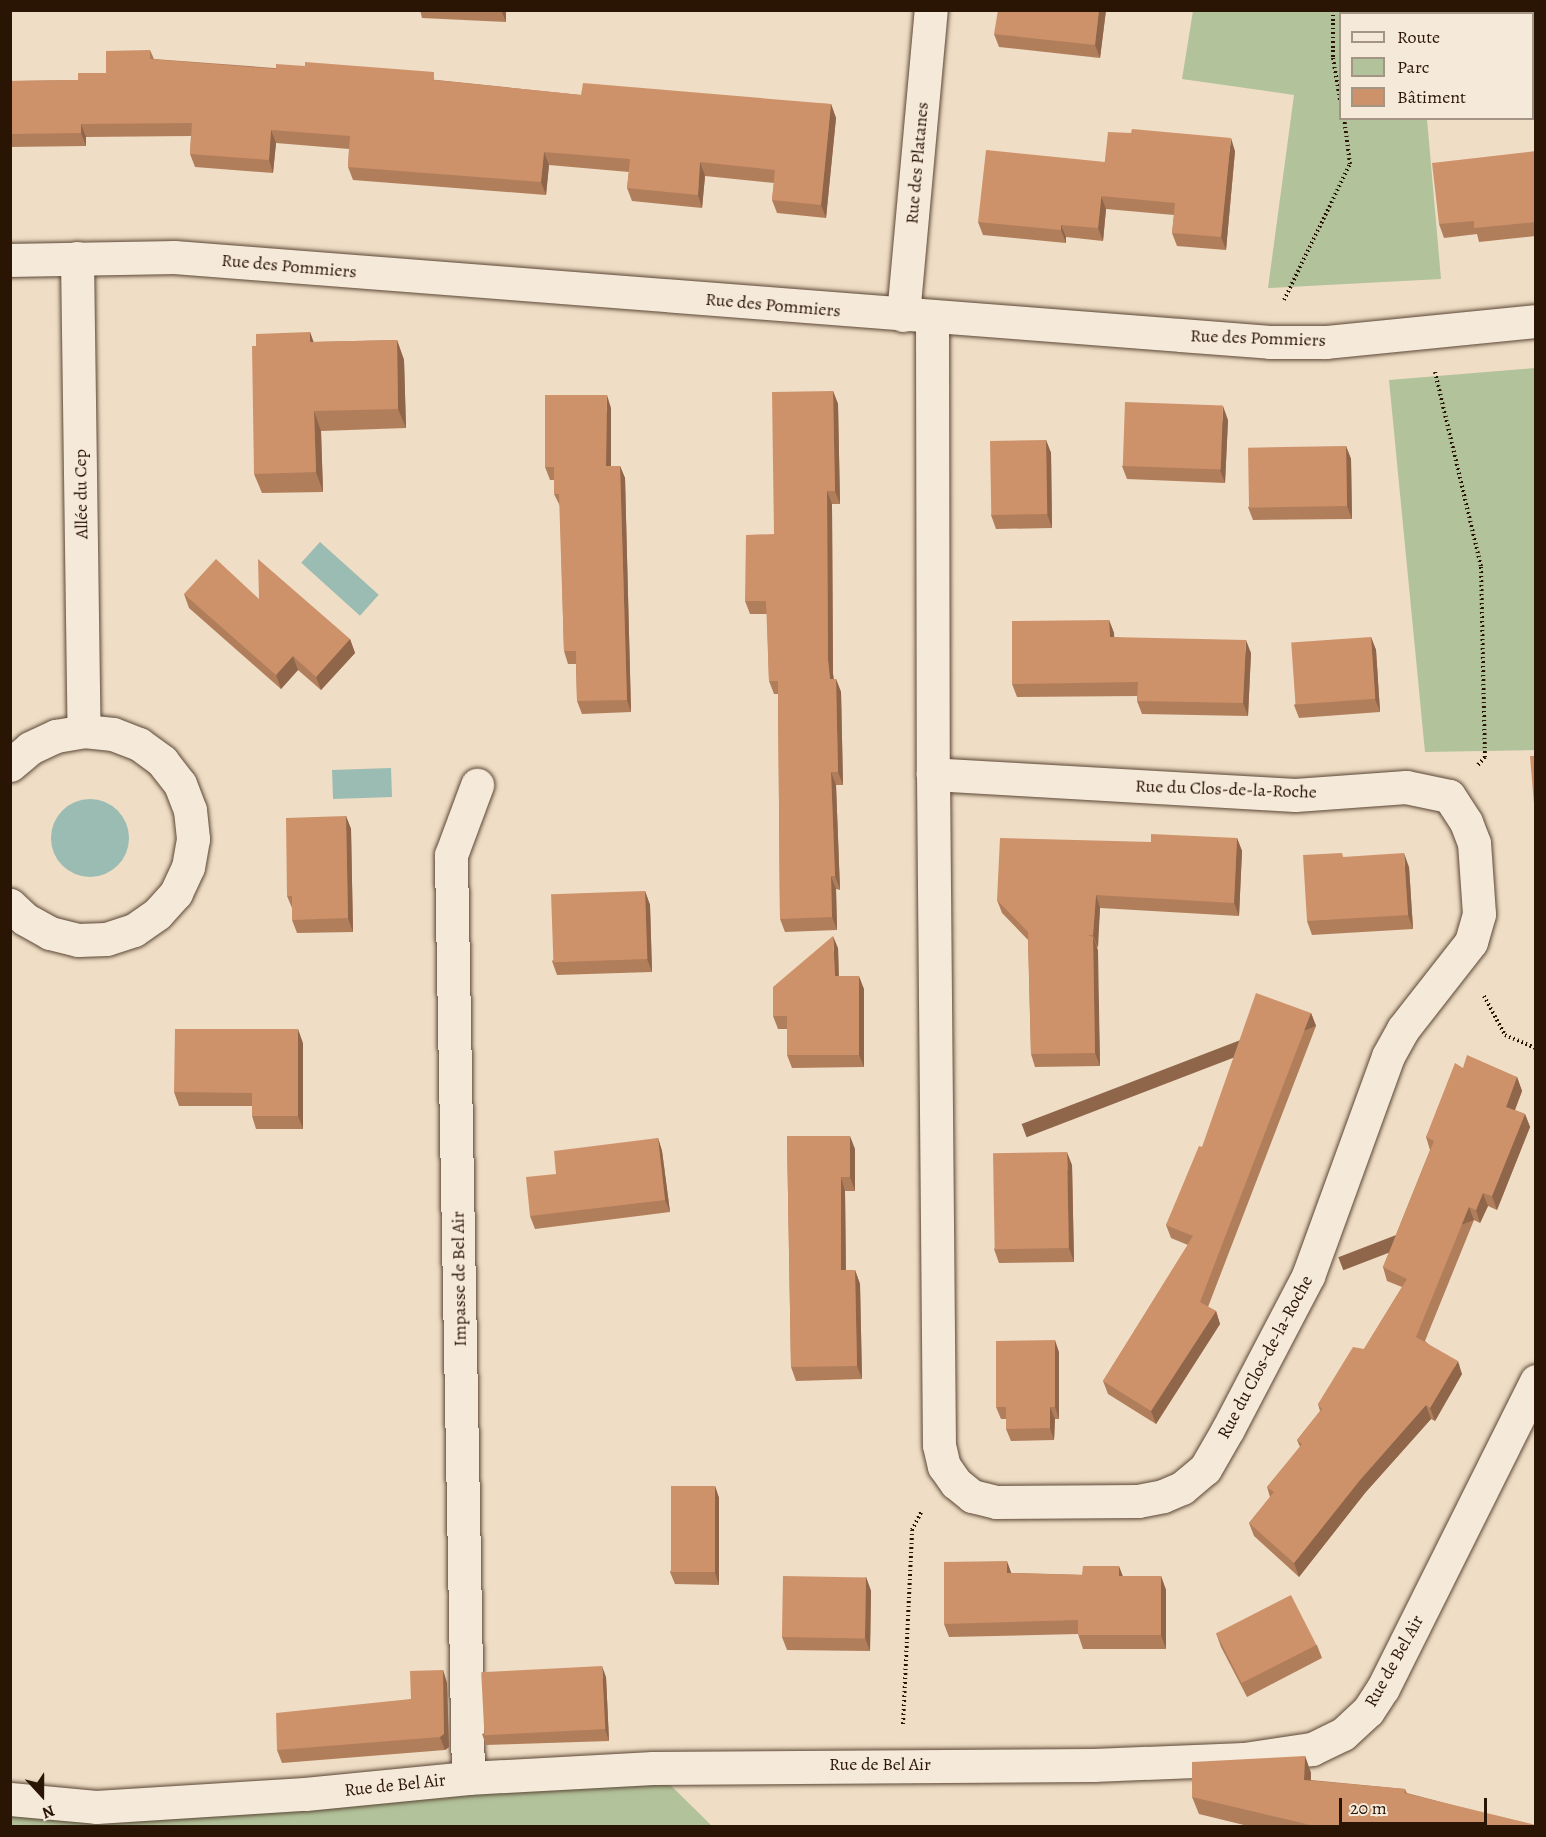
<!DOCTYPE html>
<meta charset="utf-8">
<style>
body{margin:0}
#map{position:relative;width:1546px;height:1837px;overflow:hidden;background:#efddc5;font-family:Alegreya,serif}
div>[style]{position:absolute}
.green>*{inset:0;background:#b2c29a}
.water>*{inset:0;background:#9abcb2;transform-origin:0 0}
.round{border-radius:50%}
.path>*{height:4px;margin-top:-2px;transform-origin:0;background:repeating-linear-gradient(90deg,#2a1505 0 1.5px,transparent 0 4.5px)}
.roads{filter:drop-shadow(0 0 2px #5b4735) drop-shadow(0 0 2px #5b4735)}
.minor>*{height:33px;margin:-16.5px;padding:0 16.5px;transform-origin:16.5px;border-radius:16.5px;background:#f5e9d9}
.wall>*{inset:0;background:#b17e5c;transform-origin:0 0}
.shaded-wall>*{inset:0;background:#90664b;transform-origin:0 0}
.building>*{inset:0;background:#ce926b;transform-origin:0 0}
span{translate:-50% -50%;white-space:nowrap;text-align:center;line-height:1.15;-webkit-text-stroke:4.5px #f5e9d9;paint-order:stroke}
.street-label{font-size:18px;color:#2a1505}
.frame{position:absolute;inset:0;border:12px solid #2a1505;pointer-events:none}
.legend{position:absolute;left:1339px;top:12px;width:195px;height:108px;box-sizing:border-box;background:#f5e9d9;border:2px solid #a49484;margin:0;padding:8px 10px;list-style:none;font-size:18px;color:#2a1505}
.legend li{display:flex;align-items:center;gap:12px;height:30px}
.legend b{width:30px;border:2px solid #a49484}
.north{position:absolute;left:12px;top:1765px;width:60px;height:60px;-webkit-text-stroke:4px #f5e9d9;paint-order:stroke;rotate:159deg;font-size:16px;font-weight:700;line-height:24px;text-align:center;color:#2a1505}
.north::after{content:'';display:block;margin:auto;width:21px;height:27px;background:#2a1505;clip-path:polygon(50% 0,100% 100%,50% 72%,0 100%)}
.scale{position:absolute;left:1339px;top:1798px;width:148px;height:27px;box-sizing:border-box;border:3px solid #2a1505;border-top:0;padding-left:8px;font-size:18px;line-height:21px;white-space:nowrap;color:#2a1505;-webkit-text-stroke:4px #f5e9d9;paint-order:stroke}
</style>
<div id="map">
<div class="green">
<i style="clip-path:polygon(1193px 11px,1429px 11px,1340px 14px,1340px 118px,1427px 119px,1441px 279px,1268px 288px,1294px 95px,1182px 79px)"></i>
<i style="clip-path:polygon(1535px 368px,1535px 750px,1425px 752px,1389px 380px)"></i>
<i style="clip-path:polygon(653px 1768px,712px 1826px,11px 1826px,10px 1798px)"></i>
</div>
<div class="water">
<i style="left:320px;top:542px;width:79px;height:28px;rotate:42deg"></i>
<i style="left:391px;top:768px;width:29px;height:59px;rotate:88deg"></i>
<i class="round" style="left:51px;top:799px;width:78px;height:78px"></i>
</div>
<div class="path">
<i style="left:1333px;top:10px;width:48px;rotate:90deg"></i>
<i style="left:1333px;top:58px;width:43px;rotate:80.5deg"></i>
<i style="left:1284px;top:300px;width:151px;rotate:-64.1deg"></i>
<i style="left:1350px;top:164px;width:46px;rotate:-97.4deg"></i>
<i style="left:1435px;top:372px;width:200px;rotate:76.7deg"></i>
<i style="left:1481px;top:567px;width:190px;rotate:88.8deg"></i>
<i style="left:1485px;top:757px;width:11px;rotate:131deg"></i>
<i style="left:1484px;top:996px;width:44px;rotate:61.7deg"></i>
<i style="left:1505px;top:1035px;width:34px;rotate:23deg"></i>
<i style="left:903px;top:1724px;width:194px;rotate:-87.3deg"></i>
<i style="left:912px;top:1530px;width:22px;rotate:-63deg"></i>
</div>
<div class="roads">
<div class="minor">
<i style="left:77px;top:258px;width:473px;rotate:89.2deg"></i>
<i style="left:10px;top:260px;width:164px;rotate:-1deg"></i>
<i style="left:174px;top:257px;width:1099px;rotate:4.43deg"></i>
<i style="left:1270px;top:342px;width:56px"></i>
<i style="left:1326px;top:342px;width:211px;rotate:-5.7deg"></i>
<i style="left:903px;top:315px;width:306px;rotate:-84.8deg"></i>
<i style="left:932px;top:317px;width:457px;rotate:89.9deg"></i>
<i style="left:933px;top:774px;width:671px;rotate:89.49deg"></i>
<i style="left:939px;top:1445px;width:22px;rotate:77deg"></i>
<i style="left:944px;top:1466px;width:21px;rotate:55deg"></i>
<i style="left:956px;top:1483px;width:21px;rotate:39deg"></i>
<i style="left:972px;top:1496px;width:25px;rotate:14deg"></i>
<i style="left:996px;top:1502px;width:142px;rotate:-0.4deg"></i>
<i style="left:1138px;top:1501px;width:25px;rotate:-11deg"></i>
<i style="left:1163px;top:1496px;width:21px;rotate:-23deg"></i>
<i style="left:1182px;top:1488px;width:30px;rotate:-40deg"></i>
<i style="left:1205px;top:1469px;width:46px;rotate:-60.1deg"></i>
<i style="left:1228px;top:1429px;width:173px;rotate:-62.4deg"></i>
<i style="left:1308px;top:1276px;width:234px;rotate:-70deg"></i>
<i style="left:1388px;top:1056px;width:31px;rotate:-61deg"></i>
<i style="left:1403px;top:1029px;width:110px;rotate:-52deg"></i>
<i style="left:1471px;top:942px;width:29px;rotate:-74deg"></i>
<i style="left:1479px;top:914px;width:71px;rotate:-94deg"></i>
<i style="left:1474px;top:843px;width:22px;rotate:-111deg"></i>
<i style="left:1466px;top:822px;width:31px;rotate:-123deg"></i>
<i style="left:1449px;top:796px;width:44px;rotate:-168.2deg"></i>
<i style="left:1406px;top:787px;width:111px;rotate:175.9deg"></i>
<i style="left:1295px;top:795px;width:363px;rotate:-176.7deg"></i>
<i style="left:10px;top:765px;width:26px;rotate:-40deg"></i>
<i style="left:30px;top:748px;width:29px;rotate:-25deg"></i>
<i style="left:56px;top:736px;width:28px;rotate:-10deg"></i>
<i style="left:84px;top:731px;width:29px;rotate:6deg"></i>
<i style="left:113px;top:734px;width:28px;rotate:21deg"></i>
<i style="left:139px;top:744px;width:29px;rotate:36deg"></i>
<i style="left:162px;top:761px;width:29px;rotate:52deg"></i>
<i style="left:180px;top:784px;width:28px;rotate:69deg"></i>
<i style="left:190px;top:810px;width:29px;rotate:84deg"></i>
<i style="left:193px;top:839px;width:28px;rotate:100deg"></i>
<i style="left:188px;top:867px;width:29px;rotate:115deg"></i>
<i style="left:176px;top:893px;width:28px;rotate:132deg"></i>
<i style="left:157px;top:914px;width:28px;rotate:145deg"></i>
<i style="left:134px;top:930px;width:29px;rotate:162deg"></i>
<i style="left:106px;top:939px;width:28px;rotate:178deg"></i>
<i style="left:78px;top:940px;width:29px;rotate:-166deg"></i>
<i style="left:50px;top:933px;width:29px;rotate:-151deg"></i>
<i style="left:25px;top:919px;width:21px;rotate:-137deg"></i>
<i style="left:468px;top:1778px;width:923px;rotate:-91.06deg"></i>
<i style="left:451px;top:855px;width:75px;rotate:-69.6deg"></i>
<i style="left:10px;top:1799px;width:86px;rotate:5.3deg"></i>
<i style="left:96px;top:1807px;width:209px;rotate:-3.6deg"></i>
<i style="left:305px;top:1794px;width:164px;rotate:-5.6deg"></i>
<i style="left:468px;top:1778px;width:185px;rotate:-3.1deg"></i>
<i style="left:653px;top:1768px;width:440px;rotate:-0.4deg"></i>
<i style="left:1093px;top:1765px;width:151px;rotate:-2.3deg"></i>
<i style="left:1244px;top:1759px;width:69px;rotate:-8.4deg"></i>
<i style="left:1312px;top:1749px;width:34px;rotate:-26deg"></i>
<i style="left:1343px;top:1734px;width:34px;rotate:-43deg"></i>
<i style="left:1368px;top:1711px;width:27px;rotate:-57deg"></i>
<i style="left:1383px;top:1688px;width:343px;rotate:-63.5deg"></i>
</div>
</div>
<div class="wall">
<i style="clip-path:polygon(420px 10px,506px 10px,506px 22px,422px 18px)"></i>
<i style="clip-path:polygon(1106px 10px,1100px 58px,999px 47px,994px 34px)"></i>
<i style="left:1536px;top:10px;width:47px;height:5px;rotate:90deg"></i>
<i style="clip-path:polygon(150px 50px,154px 59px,437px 80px,581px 95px,831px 104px,836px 118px,826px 218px,777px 213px,772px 200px,774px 183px,705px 176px,702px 208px,632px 201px,627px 188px,629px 172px,549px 165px,546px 195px,353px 180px,348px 167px,349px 149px,276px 143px,273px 173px,195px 167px,190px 154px,191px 136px,86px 137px,86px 146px,10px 147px,10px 81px,78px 80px,106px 73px)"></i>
<i style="clip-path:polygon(1235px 151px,1226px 250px,1177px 246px,1172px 233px,1174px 215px,1106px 209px,1103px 241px,1066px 237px,1066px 243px,983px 235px,978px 222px,1105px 162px)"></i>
<i style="clip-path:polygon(1536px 151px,1536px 236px,1479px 242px,1477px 234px,1444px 238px,1439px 224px)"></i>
<i style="clip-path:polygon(310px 332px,313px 342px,397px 340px,404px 360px,406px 428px,321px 431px,323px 492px,262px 493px,254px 474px,256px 346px)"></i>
<i style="clip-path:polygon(833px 391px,838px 404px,840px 504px,832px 504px,833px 674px,834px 679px,836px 679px,841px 692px,843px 785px,836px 785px,840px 890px,836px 889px,837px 930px,785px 932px,780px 919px,778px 694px,774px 694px,769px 681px,767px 614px,750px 614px,745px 601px,774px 534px)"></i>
<i style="clip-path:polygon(611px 408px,611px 466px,620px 466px,625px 478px,631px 712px,582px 714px,577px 701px,576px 664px,568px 664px,564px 651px,560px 506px,554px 494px,554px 480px,550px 480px,545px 467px)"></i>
<i style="clip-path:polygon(1228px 420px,1225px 483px,1127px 479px,1122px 466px)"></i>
<i style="clip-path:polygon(1046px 440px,1051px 453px,1052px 528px,996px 529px,991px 515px)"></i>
<i style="clip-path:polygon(1346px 446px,1351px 459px,1352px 519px,1253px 520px,1248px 507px)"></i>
<i style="clip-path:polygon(184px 594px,259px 599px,350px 639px,355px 653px,321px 690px,298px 670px,281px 689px,189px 608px)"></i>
<i style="clip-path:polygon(1109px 620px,1114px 633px,1114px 637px,1251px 653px,1248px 716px,1142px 714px,1137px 701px,1137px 696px,1017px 697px,1012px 684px)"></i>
<i style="clip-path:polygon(1371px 637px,1376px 650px,1380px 712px,1299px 718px,1294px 705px)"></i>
<i style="clip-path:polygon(346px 816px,351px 829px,353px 932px,297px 933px,292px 920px,292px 908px,287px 896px)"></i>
<i style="clip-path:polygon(1237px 838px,1242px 851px,1239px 916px,1100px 908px,1097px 948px,1100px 1066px,1035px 1067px,1031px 1054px,1028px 940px,1002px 913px,997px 900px,1151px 842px)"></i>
<i style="clip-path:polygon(1344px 857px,1409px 867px,1413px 929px,1312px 935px,1307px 921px)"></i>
<i style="clip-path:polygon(645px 891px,650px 905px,652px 972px,557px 975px,552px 961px)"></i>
<i style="clip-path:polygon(838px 948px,839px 976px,864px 989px,864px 1067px,792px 1068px,787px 1055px,787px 1029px,778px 1029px,773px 1016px)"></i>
<i style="clip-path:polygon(1311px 1013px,1316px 1026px,1208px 1307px,1216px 1311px,1220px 1324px,1156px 1424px,1108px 1394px,1103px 1381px,1188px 1245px,1171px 1238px,1166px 1225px,1202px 1147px)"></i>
<i style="clip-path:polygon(303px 1043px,303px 1129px,256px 1129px,252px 1116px,252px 1106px,179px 1106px,174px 1092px)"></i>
<i style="clip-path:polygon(1463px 1068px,1517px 1077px,1522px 1091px,1515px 1110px,1525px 1114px,1530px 1127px,1497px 1210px,1488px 1206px,1480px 1223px,1474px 1220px,1425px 1341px,1462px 1374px,1435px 1421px,1431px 1419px,1365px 1493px,1299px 1577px,1254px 1536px,1249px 1523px,1270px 1497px,1267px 1487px,1300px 1447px,1297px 1440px,1320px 1411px,1318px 1404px,1364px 1349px,1402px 1287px,1387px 1281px,1383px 1267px,1430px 1150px,1426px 1137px)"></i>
<i style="clip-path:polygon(787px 1136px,855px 1149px,855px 1191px,845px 1191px,846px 1270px,855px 1270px,860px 1284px,862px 1379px,796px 1381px,791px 1367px)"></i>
<i style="clip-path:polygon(658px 1138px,662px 1151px,670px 1212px,535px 1229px,530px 1216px,556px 1174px)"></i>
<i style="clip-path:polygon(1072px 1165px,1074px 1262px,999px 1263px,994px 1249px)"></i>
<i style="clip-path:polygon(1059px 1352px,1059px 1419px,1055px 1419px,1054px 1440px,1011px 1441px,1006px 1429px,1006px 1419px,1001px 1419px,996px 1407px)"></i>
<i style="clip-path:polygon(715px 1486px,719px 1498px,719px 1585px,675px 1584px,670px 1572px)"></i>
<i style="clip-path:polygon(1012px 1573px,1123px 1576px,1161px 1576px,1166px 1590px,1166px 1649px,1083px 1649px,1078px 1634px,949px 1637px,944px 1624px)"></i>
<i style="clip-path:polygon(866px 1577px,871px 1591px,870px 1651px,787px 1650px,782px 1637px)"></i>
<i style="clip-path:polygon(1216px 1633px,1317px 1645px,1322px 1658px,1247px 1697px,1221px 1647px)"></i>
<i style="clip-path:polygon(443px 1670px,447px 1683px,449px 1747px,445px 1750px,282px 1763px,277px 1750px,411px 1699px)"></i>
<i style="clip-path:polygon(606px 1677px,609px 1741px,486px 1745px,482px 1734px)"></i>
<i style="clip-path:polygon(1305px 1756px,1311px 1773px,1311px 1780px,1405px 1789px,1407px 1793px,1536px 1827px,1252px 1827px,1199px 1814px,1192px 1797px)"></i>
</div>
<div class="shaded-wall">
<i style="clip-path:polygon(501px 10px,506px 10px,506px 22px)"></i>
<i style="clip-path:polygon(1099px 10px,1106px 10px,1100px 58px,1095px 45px)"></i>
<i style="clip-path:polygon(831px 104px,836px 118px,826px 218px,821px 205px)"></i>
<i style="clip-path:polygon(81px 124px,86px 137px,86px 146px,81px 133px)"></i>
<i style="clip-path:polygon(271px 130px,276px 143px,273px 173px,269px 160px)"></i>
<i style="clip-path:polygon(1231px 138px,1235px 151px,1226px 250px,1221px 237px)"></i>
<i style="clip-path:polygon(544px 152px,549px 165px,546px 195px,541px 182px)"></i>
<i style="clip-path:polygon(700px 162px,705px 176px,702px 208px,698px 195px)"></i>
<i style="clip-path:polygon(1105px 162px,1101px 196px,1106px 209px,1103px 241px,1098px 228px)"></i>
<i style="clip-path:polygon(1061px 225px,1066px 237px,1066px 243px,1061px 230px)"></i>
<i style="clip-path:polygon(310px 332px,317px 351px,310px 342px)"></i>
<i style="clip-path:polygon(397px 340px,404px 360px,406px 428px,398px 409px)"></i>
<i style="clip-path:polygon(833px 391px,838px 404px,840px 504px,835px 491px)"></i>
<i style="clip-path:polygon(607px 395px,611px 408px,611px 478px,606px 466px)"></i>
<i style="clip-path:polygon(1223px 406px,1228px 420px,1225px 483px,1220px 470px)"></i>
<i style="clip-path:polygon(314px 411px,321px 431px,323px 492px,316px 472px)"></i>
<i style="clip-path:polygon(1046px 440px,1051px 453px,1052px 528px,1047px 514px)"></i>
<i style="clip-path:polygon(1346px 446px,1351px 459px,1352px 519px,1347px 506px)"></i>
<i style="clip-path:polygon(620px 466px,625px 478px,631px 712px,627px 700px)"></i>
<i style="clip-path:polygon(827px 491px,832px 504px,833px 674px,835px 692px,830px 679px,828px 660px)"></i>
<i style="clip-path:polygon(1109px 620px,1114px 633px,1115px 650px,1110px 637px)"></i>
<i style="clip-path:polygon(1371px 637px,1376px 650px,1380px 712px,1375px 699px)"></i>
<i style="clip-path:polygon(350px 639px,355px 653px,321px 690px,316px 677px)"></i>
<i style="clip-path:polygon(1246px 640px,1251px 653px,1248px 716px,1243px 703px)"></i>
<i style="clip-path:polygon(293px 656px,298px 670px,281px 689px,276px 675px)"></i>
<i style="clip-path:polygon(836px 679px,841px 692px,843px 785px,838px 772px)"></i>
<i style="clip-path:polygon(831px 772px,836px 785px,840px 890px,835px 876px)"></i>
<i style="clip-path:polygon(346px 816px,351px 829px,353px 932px,348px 918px)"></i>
<i style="clip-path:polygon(1237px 838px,1242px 851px,1239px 916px,1234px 903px)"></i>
<i style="clip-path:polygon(1404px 853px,1409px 867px,1413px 929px,1408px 915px)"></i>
<i style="clip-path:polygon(831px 876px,836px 889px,837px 930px,832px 917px)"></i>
<i style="clip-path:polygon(645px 891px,650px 905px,652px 972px,647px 959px)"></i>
<i style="clip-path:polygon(1096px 895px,1100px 908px,1098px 948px,1093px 935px)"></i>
<i style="clip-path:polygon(833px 936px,838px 948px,839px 989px,835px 976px)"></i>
<i style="clip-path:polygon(1093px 937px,1098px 950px,1100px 1066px,1095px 1053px)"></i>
<i style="clip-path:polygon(859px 976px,864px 989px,864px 1067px,859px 1055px)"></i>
<i style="left:1311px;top:1013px;width:14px;height:310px;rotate:69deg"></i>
<i style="clip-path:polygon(298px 1029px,303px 1043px,303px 1129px,298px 1116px)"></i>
<i style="clip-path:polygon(1517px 1077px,1522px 1091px,1511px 1120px,1506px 1107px)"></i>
<i style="clip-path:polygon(1525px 1114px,1530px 1127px,1497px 1210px,1492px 1196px)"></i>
<i style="clip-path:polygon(850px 1136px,855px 1149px,855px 1191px,850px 1177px)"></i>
<i style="clip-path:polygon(658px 1138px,662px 1151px,670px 1212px,665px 1200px)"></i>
<i style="clip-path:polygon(1067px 1152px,1072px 1165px,1074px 1262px,1069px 1248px)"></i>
<i style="clip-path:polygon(841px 1177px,845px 1191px,846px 1284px,841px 1270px)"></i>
<i style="clip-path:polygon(1483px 1193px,1488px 1206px,1480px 1223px,1476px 1210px)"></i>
<i style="left:1469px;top:1207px;width:14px;height:140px;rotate:69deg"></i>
<i style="clip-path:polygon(855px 1270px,860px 1284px,862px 1379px,857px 1366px)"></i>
<i style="clip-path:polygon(1216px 1311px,1220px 1324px,1156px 1424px,1151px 1411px)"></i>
<i style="clip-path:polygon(1055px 1340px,1059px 1352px,1059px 1419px,1055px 1407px)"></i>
<i style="clip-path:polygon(1458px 1361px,1462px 1374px,1435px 1421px,1430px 1408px)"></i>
<i style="clip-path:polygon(1426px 1405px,1431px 1419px,1365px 1493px,1299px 1577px,1294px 1563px,1360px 1480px)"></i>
<i style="clip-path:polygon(1050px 1407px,1055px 1419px,1054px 1440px,1050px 1428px)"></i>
<i style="clip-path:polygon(715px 1486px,719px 1498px,719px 1585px,715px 1573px)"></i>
<i style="clip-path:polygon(1007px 1561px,1012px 1575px,1007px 1573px)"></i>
<i style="clip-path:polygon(1119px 1566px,1124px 1579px,1119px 1576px)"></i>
<i style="clip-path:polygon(1161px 1576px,1166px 1590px,1166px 1649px,1161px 1635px)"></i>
<i style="clip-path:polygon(866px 1577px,871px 1591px,870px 1651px,865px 1638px)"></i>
<i style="clip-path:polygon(602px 1666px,606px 1677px,609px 1741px,605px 1729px)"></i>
<i style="clip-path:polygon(443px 1670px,447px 1683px,449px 1747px,445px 1750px,440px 1737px)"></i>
<i style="clip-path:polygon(1305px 1756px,1311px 1773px,1310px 1797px,1304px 1780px)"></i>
</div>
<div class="building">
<i style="clip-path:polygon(998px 10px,1099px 10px,1095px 45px,994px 34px)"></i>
<i style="clip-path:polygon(1473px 10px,1536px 10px,1536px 43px,1533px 43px,1533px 14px,1473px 14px)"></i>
<i style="clip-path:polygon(150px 50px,150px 59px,276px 69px,276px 64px,305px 66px,305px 62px,434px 72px,434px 80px,581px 95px,583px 83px,831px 104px,821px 205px,772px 200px,775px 170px,700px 162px,698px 195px,627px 188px,630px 159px,544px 152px,541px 182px,348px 167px,350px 136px,271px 130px,269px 160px,190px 154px,192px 123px,81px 124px,81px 133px,10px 134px,10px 81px,78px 80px,78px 73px,106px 73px,106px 51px)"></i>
<i style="clip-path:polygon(1132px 129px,1231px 138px,1221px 237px,1172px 233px,1175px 203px,1101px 196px,1108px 132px,1131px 133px)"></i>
<i style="clip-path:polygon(986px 150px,1105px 162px,1098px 228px,1061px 225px,1061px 230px,978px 222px)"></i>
<i style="clip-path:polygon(1536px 151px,1536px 222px,1474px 228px,1474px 221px,1439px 224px,1432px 163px)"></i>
<i style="clip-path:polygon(310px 332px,310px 342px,397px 340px,398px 409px,314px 411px,316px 472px,254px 474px,252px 346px,256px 346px,256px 334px)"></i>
<i style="clip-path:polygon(833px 391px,835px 491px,827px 491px,828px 660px,830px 679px,836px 679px,838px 772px,831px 772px,835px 876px,831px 876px,832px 917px,780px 919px,778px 681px,769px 681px,766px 601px,745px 601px,746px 535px,774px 534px,772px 392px)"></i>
<i style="clip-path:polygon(545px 395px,607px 395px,606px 466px,620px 466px,627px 700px,577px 701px,576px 651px,564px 651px,559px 494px,554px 494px,554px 467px,545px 467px)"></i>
<i style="left:1125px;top:402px;width:98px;height:64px;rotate:2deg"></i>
<i style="left:1046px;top:440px;width:74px;height:56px;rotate:89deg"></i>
<i style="left:1346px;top:446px;width:60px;height:98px;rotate:89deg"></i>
<i style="clip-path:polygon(216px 559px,259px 599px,258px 559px,350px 639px,316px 677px,293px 656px,276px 675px,184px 594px)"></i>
<i style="clip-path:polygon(1109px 620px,1110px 637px,1246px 640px,1243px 703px,1137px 701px,1138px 682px,1012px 684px,1012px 621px)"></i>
<i style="left:1371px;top:637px;width:62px;height:80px;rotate:86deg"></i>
<i style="clip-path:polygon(1530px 756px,1536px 756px,1536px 828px)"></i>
<i style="clip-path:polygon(346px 816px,348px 918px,292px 920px,292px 896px,287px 896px,286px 818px)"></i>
<i style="clip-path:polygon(1151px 834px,1237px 838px,1234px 903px,1096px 895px,1093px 935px,1088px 935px,1093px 937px,1095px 1053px,1031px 1054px,1028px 932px,997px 900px,1000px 838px,1151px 842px)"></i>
<i style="clip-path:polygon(1342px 853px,1343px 857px,1404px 853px,1408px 915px,1307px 921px,1303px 855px)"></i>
<i style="left:645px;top:891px;width:68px;height:94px;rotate:88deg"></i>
<i style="clip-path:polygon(833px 936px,835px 976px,859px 976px,859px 1055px,787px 1055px,787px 1016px,773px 1016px,773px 987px)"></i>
<i style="clip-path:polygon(1256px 993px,1311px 1013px,1200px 1302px,1216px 1311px,1151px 1411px,1103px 1381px,1193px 1236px,1166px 1225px,1199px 1146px,1202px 1147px)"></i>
<i style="clip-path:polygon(175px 1029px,298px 1029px,298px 1116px,252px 1116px,252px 1093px,174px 1092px)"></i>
<i style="clip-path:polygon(1467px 1055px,1517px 1077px,1506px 1107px,1525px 1114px,1492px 1196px,1483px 1193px,1476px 1210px,1469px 1207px,1416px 1337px,1458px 1361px,1430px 1408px,1426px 1405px,1360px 1480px,1294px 1563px,1249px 1523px,1274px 1492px,1267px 1487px,1302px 1444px,1297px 1440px,1322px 1409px,1318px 1404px,1353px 1347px,1364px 1349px,1407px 1279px,1383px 1267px,1434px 1141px,1426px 1137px,1455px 1063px,1463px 1068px)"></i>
<i style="clip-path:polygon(787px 1136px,850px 1136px,850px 1177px,841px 1177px,841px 1270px,855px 1270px,857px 1366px,791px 1367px)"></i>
<i style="clip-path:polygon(658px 1138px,665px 1200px,530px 1216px,526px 1177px,556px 1174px,554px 1151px)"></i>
<i style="left:1067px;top:1152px;width:96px;height:74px;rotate:89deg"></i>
<i style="clip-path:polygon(1055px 1340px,1055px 1407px,1050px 1407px,1050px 1428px,1006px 1429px,1006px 1407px,996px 1407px,996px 1341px)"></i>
<i style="left:671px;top:1486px;width:44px;height:86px"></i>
<i style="clip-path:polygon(1007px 1561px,1007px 1573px,1082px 1575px,1083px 1566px,1119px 1566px,1119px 1576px,1161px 1576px,1161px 1635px,1078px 1635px,1078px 1620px,944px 1624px,944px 1562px)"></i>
<i style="left:783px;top:1576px;width:83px;height:61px;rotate:1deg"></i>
<i style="left:1291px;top:1595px;width:56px;height:84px;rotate:63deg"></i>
<i style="left:602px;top:1666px;width:63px;height:121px;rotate:87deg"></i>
<i style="clip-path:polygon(443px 1670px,444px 1734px,440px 1737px,277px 1750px,276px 1713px,411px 1699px,410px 1671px)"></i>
<i style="clip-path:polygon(1305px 1756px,1304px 1780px,1405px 1789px,1404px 1793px,1536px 1825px,1536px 1827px,1319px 1827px,1192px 1797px,1192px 1762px)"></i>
</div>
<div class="street-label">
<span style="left:917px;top:163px;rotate:-85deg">Rue des Platanes</span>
<span style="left:289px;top:266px;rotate:5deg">Rue des Pommiers</span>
<span style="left:773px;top:305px;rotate:5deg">Rue des Pommiers</span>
<span style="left:1258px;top:338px;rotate:2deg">Rue des Pommiers</span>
<span style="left:81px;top:494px;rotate:-91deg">Allée du Cep</span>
<span style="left:1226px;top:789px;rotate:2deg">Rue du Clos-de-la-Roche</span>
<span style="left:459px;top:1279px;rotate:-91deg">Impasse de Bel Air</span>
<span style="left:1265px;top:1357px;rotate:-62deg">Rue du Clos-de-la-Roche</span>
<span style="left:1394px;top:1661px;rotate:-61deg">Rue de Bel Air</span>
<span style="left:880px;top:1764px">Rue de Bel Air</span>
<span style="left:395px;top:1785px;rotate:-6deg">Rue de Bel Air</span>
</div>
<div class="frame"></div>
<ul class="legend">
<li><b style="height:8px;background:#f5e9d9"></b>Route</li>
<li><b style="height:16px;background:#b2c29a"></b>Parc</li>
<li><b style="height:16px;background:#ce926b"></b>Bâtiment</li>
</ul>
<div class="north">N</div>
<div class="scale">20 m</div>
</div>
